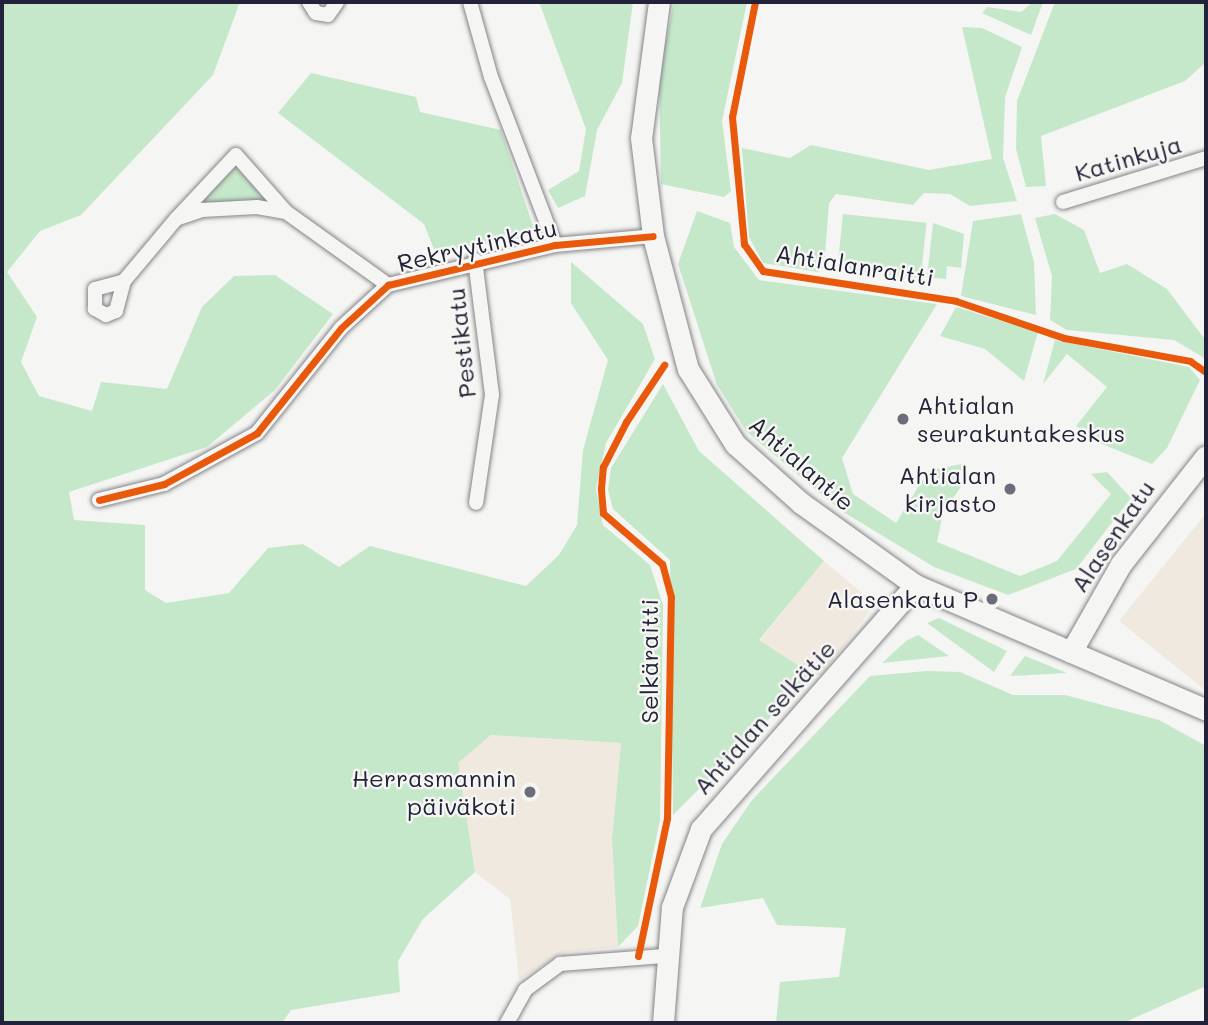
<!DOCTYPE html>
<meta charset="utf-8">
<style>
body{margin:0}
#map{position:relative;width:1208px;height:1025px;overflow:hidden;background:#f5f5f3;font-family:Mali,sans-serif}
div>[style]{position:absolute}
.built>*{inset:0;background:#f0e9e0}
.green>*{inset:0;background:#c5e8ca;transform-origin:0 0}
.roads{filter:drop-shadow(0 0 2px #858589) drop-shadow(0 0 2px #858589)}
.street>*{height:14px;margin:-7px;padding:0 7px;transform-origin:7px;border-radius:7px;background:#f5f5f3}
.secondary>*{height:21px;margin:-10.5px;padding:0 10.5px;transform-origin:10.5px;border-radius:10.5px;background:#f5f5f3}
.cycleway>*{height:7px;margin:-3.5px;padding:0 3.5px;transform-origin:3.5px;border-radius:3.5px;background:#e8590c}
.dots>*{width:19px;height:19px;translate:-50% -50%;box-sizing:border-box;border:4px solid #f6f6f2;border-radius:50%}
span{translate:-50% -50%;white-space:nowrap;text-align:center;line-height:1.15;-webkit-text-stroke:5px #f6f6f2;paint-order:stroke}
.street-label{font-size:24px;color:#22223b}
.poi-label{font-size:24px;color:#22223b}
.left{translate:0 -50%;text-align:left}
.right{translate:-100% -50%;text-align:right}
.frame{position:absolute;inset:0;border:4px solid #22223b;pointer-events:none}
</style>
<div id="map">
<div class="built">
<i style="clip-path:polygon(1206px 513px,1206px 691px,1119px 621px)"></i>
<i style="clip-path:polygon(824px 561px,875px 604px,822px 675px,813px 675px,759px 641px)"></i>
<i style="clip-path:polygon(491px 735px,621px 743px,612px 839px,618px 947px,562px 953px,519px 980px,510px 899px,475px 872px,458px 763px)"></i>
</div>
<div class="green">
<i style="clip-path:polygon(2px 2px,240px 2px,213px 75px,81px 215px,40px 231px,7px 272px,37px 317px,21px 362px,39px 396px,92px 411px,101px 382px,167px 389px,202px 307px,234px 276px,275px 275px,333px 314px,275px 390px,207px 447px,69px 492px,74px 520px,145px 525px,145px 590px,166px 603px,229px 593px,268px 548px,303px 544px,339px 567px,370px 546px,526px 586px,559px 555px,577px 525px,583px 450px,608px 360px,571px 303px,571px 262px,643px 324px,655px 359px,606px 443px,596px 489px,603px 525px,650px 565px,663px 605px,660px 820px,638px 926px,618px 947px,612px 839px,621px 743px,491px 735px,458px 763px,475px 872px,423px 919px,398px 961px,400px 992px,291px 1010px,282px 1023px,2px 1023px)"></i>
<i style="clip-path:polygon(539px 2px,633px 2px,622px 83px,597px 130px,585px 196px,558px 208px,548px 190px,579px 171px,586px 129px)"></i>
<i style="clip-path:polygon(674px 2px,747px 2px,722px 121px,731px 191px,724px 197px,661px 184px,659px 75px)"></i>
<i style="clip-path:polygon(1033px 2px,1043px 2px,1031px 35px,982px 13px,987px 7px,1021px 12px)"></i>
<i style="clip-path:polygon(1055px 2px,1206px 2px,1206px 62px,1185px 81px,1041px 136px,1046px 186px,1026px 187px,1016px 149px,1017px 101px)"></i>
<i style="clip-path:polygon(962px 27px,982px 28px,1022px 47px,1005px 97px,1003px 158px,1017px 201px,970px 206px,950px 194px,924px 193px,913px 205px,836px 194px,829px 203px,824px 267px,818px 272px,763px 263px,749px 237px,742px 148px,790px 158px,811px 145px,929px 170px,992px 159px)"></i>
<i style="clip-path:polygon(311px 73px,416px 97px,420px 112px,501px 130px,534px 229px,521px 238px,435px 252px,424px 224px,278px 113px)"></i>
<i style="clip-path:polygon(236px 167px,270px 203px,199px 202px,225px 171px)"></i>
<i style="clip-path:polygon(697px 211px,730px 223px,734px 247px,759px 280px,937px 304px,842px 458px,853px 494px,896px 523px,928px 471px,961px 464px,962px 485px,943px 513px,937px 542px,1020px 576px,1057px 561px,1111px 494px,1091px 474px,1107px 472px,1131px 498px,1076px 569px,1008px 595px,934px 567px,840px 510px,746px 431px,717px 385px,678px 264px)"></i>
<i style="left:843px;top:214px;width:84px;height:56px;rotate:6deg"></i>
<i style="clip-path:polygon(1021px 214px,1034px 262px,1036px 315px,961px 296px,973px 221px)"></i>
<i style="clip-path:polygon(1055px 214px,1084px 230px,1100px 273px,1127px 264px,1167px 289px,1206px 341px,1206px 359px,1174px 340px,1067px 330px,1050px 320px,1052px 276px,1035px 218px)"></i>
<i style="clip-path:polygon(933px 223px,964px 234px,961px 268px,947px 266px,946px 279px,927px 277px)"></i>
<i style="clip-path:polygon(956px 307px,1038px 332px,1024px 381px,985px 349px,940px 336px)"></i>
<i style="clip-path:polygon(1055px 340px,1189px 367px,1200px 380px,1167px 448px,1152px 464px,1099px 443px,1076px 426px,1107px 387px,1067px 354px,1043px 384px)"></i>
<i style="clip-path:polygon(663px 384px,699px 451px,824px 561px,759px 640px,813px 675px,673px 815px,670px 560px,613px 509px,608px 490px,611px 468px)"></i>
<i style="clip-path:polygon(939px 618px,1007px 651px,994px 672px,927px 623px)"></i>
<i style="clip-path:polygon(918px 635px,949px 656px,882px 663px,906px 641px)"></i>
<i style="clip-path:polygon(1025px 656px,1067px 673px,1010px 676px)"></i>
<i style="clip-path:polygon(927px 671px,960px 672px,1013px 695px,1065px 695px,1159px 720px,1206px 746px,1206px 986px,1123px 1023px,776px 1023px,780px 982px,839px 977px,846px 928px,777px 925px,763px 898px,700px 908px,722px 844px,752px 800px,870px 676px)"></i>
</div>
<div class="roads">
<div class="street">
<i style="left:309px;top:2px;width:13px;rotate:58deg"></i>
<i style="left:316px;top:13px;width:12px;rotate:9deg"></i>
<i style="left:328px;top:15px;width:16px;rotate:-55deg"></i>
<i style="left:470px;top:2px;width:78px;rotate:74.4deg"></i>
<i style="left:491px;top:77px;width:180px;rotate:69.1deg"></i>
<i style="left:1063px;top:202px;width:150px;rotate:-17.1deg"></i>
<i style="left:177px;top:218px;width:86px;rotate:-46.9deg"></i>
<i style="left:236px;top:155px;width:76px;rotate:48.7deg"></i>
<i style="left:475px;top:260px;width:136px;rotate:82.8deg"></i>
<i style="left:492px;top:395px;width:109px;rotate:98.4deg"></i>
<i style="left:124px;top:281px;width:31px;rotate:105deg"></i>
<i style="left:116px;top:311px;width:11px;rotate:158deg"></i>
<i style="left:106px;top:315px;width:13px;rotate:-151deg"></i>
<i style="left:95px;top:309px;width:20px;rotate:-90deg"></i>
<i style="left:95px;top:289px;width:30px;rotate:-15deg"></i>
<i style="left:124px;top:281px;width:81px;rotate:-50deg"></i>
<i style="left:176px;top:219px;width:28px;rotate:-19deg"></i>
<i style="left:202px;top:210px;width:55px;rotate:-3.1deg"></i>
<i style="left:257px;top:207px;width:29px;rotate:10deg"></i>
<i style="left:286px;top:212px;width:125px;rotate:35.6deg"></i>
<i style="left:99px;top:500px;width:67px;rotate:-13.8deg"></i>
<i style="left:164px;top:484px;width:106px;rotate:-28.7deg"></i>
<i style="left:257px;top:433px;width:134px;rotate:-51.3deg"></i>
<i style="left:341px;top:328px;width:64px;rotate:-42.5deg"></i>
<i style="left:388px;top:285px;width:172px;rotate:-13.5deg"></i>
<i style="left:555px;top:245px;width:98px;rotate:-5.2deg"></i>
<i style="left:507px;top:1023px;width:38px;rotate:-61deg"></i>
<i style="left:525px;top:990px;width:44px;rotate:-36.6deg"></i>
<i style="left:560px;top:964px;width:104px;rotate:-4.4deg"></i>
</div>
<div class="secondary">
<i style="left:659px;top:2px;width:137px;rotate:97.5deg"></i>
<i style="left:641px;top:138px;width:99px;rotate:83deg"></i>
<i style="left:653px;top:236px;width:138px;rotate:75.3deg"></i>
<i style="left:688px;top:369px;width:89px;rotate:57.9deg"></i>
<i style="left:735px;top:444px;width:89px;rotate:41.8deg"></i>
<i style="left:801px;top:503px;width:140px;rotate:35.7deg"></i>
<i style="left:915px;top:585px;width:317px;rotate:23.2deg"></i>
<i style="left:1071px;top:652px;width:101px;rotate:-60.4deg"></i>
<i style="left:1121px;top:564px;width:137px;rotate:-51.8deg"></i>
<i style="left:663px;top:1023px;width:116px;rotate:-85.6deg"></i>
<i style="left:672px;top:907px;width:83px;rotate:-69.6deg"></i>
<i style="left:701px;top:829px;width:325px;rotate:-48.7deg"></i>
</div>
</div>
<div class="cycleway">
<i style="left:755px;top:2px;width:117px;rotate:101.3deg"></i>
<i style="left:732px;top:117px;width:128px;rotate:84.6deg"></i>
<i style="left:744px;top:244px;width:33px;rotate:55deg"></i>
<i style="left:763px;top:271px;width:195px;rotate:8.8deg"></i>
<i style="left:956px;top:301px;width:114px;rotate:18.9deg"></i>
<i style="left:1064px;top:338px;width:128px;rotate:10.3deg"></i>
<i style="left:1190px;top:361px;width:19px;rotate:35deg"></i>
<i style="left:99px;top:500px;width:67px;rotate:-13.8deg"></i>
<i style="left:164px;top:484px;width:106px;rotate:-28.7deg"></i>
<i style="left:257px;top:433px;width:134px;rotate:-51.3deg"></i>
<i style="left:341px;top:328px;width:64px;rotate:-42.5deg"></i>
<i style="left:388px;top:285px;width:172px;rotate:-13.5deg"></i>
<i style="left:555px;top:245px;width:98px;rotate:-5.2deg"></i>
<i style="left:638px;top:956px;width:141px;rotate:-78.1deg"></i>
<i style="left:667px;top:818px;width:221px;rotate:-89deg"></i>
<i style="left:671px;top:597px;width:34px;rotate:-105deg"></i>
<i style="left:662px;top:564px;width:78px;rotate:-139.2deg"></i>
<i style="left:603px;top:513px;width:25px;rotate:-95deg"></i>
<i style="left:601px;top:488px;width:21px;rotate:-85deg"></i>
<i style="left:603px;top:467px;width:51px;rotate:-62.9deg"></i>
<i style="left:626px;top:422px;width:69px;rotate:-56.3deg"></i>
</div>
<div class="dots">
<i style="left:903px;top:419px;background:#6c6c7b"></i>
<i style="left:1010px;top:489px;background:#6c6c7b"></i>
<i style="left:992px;top:599px;background:#6c6c7b"></i>
<i style="left:530px;top:792px;background:#6c6c7b"></i>
</div>
<div class="street-label">
<span style="left:1128px;top:158px;rotate:-16deg">Katinkuja</span>
<span style="left:477px;top:245px;rotate:-13deg">Rekryytinkatu</span>
<span style="left:855px;top:265px;rotate:9deg">Ahtialanraitti</span>
<span style="left:461px;top:343px;rotate:-96deg">Pestikatu</span>
<span style="left:802px;top:463px;rotate:41deg">Ahtialantie</span>
<span style="left:1112px;top:536px;rotate:-56deg">Alasenkatu</span>
<span style="left:649px;top:661px;rotate:-90deg">Selkäraitti</span>
<span style="left:764px;top:717px;rotate:-48deg">Ahtialan selkätie</span>
</div>
<div class="poi-label">
<span class="left" style="left:917px;top:419px">Ahtialan<br>seurakuntakeskus</span>
<span class="right" style="left:996px;top:489px">Ahtialan<br>kirjasto</span>
<span class="right" style="left:978px;top:599px">Alasenkatu P</span>
<span class="right" style="left:516px;top:792px">Herrasmannin<br>päiväkoti</span>
</div>
<div class="frame"></div>
</div>
